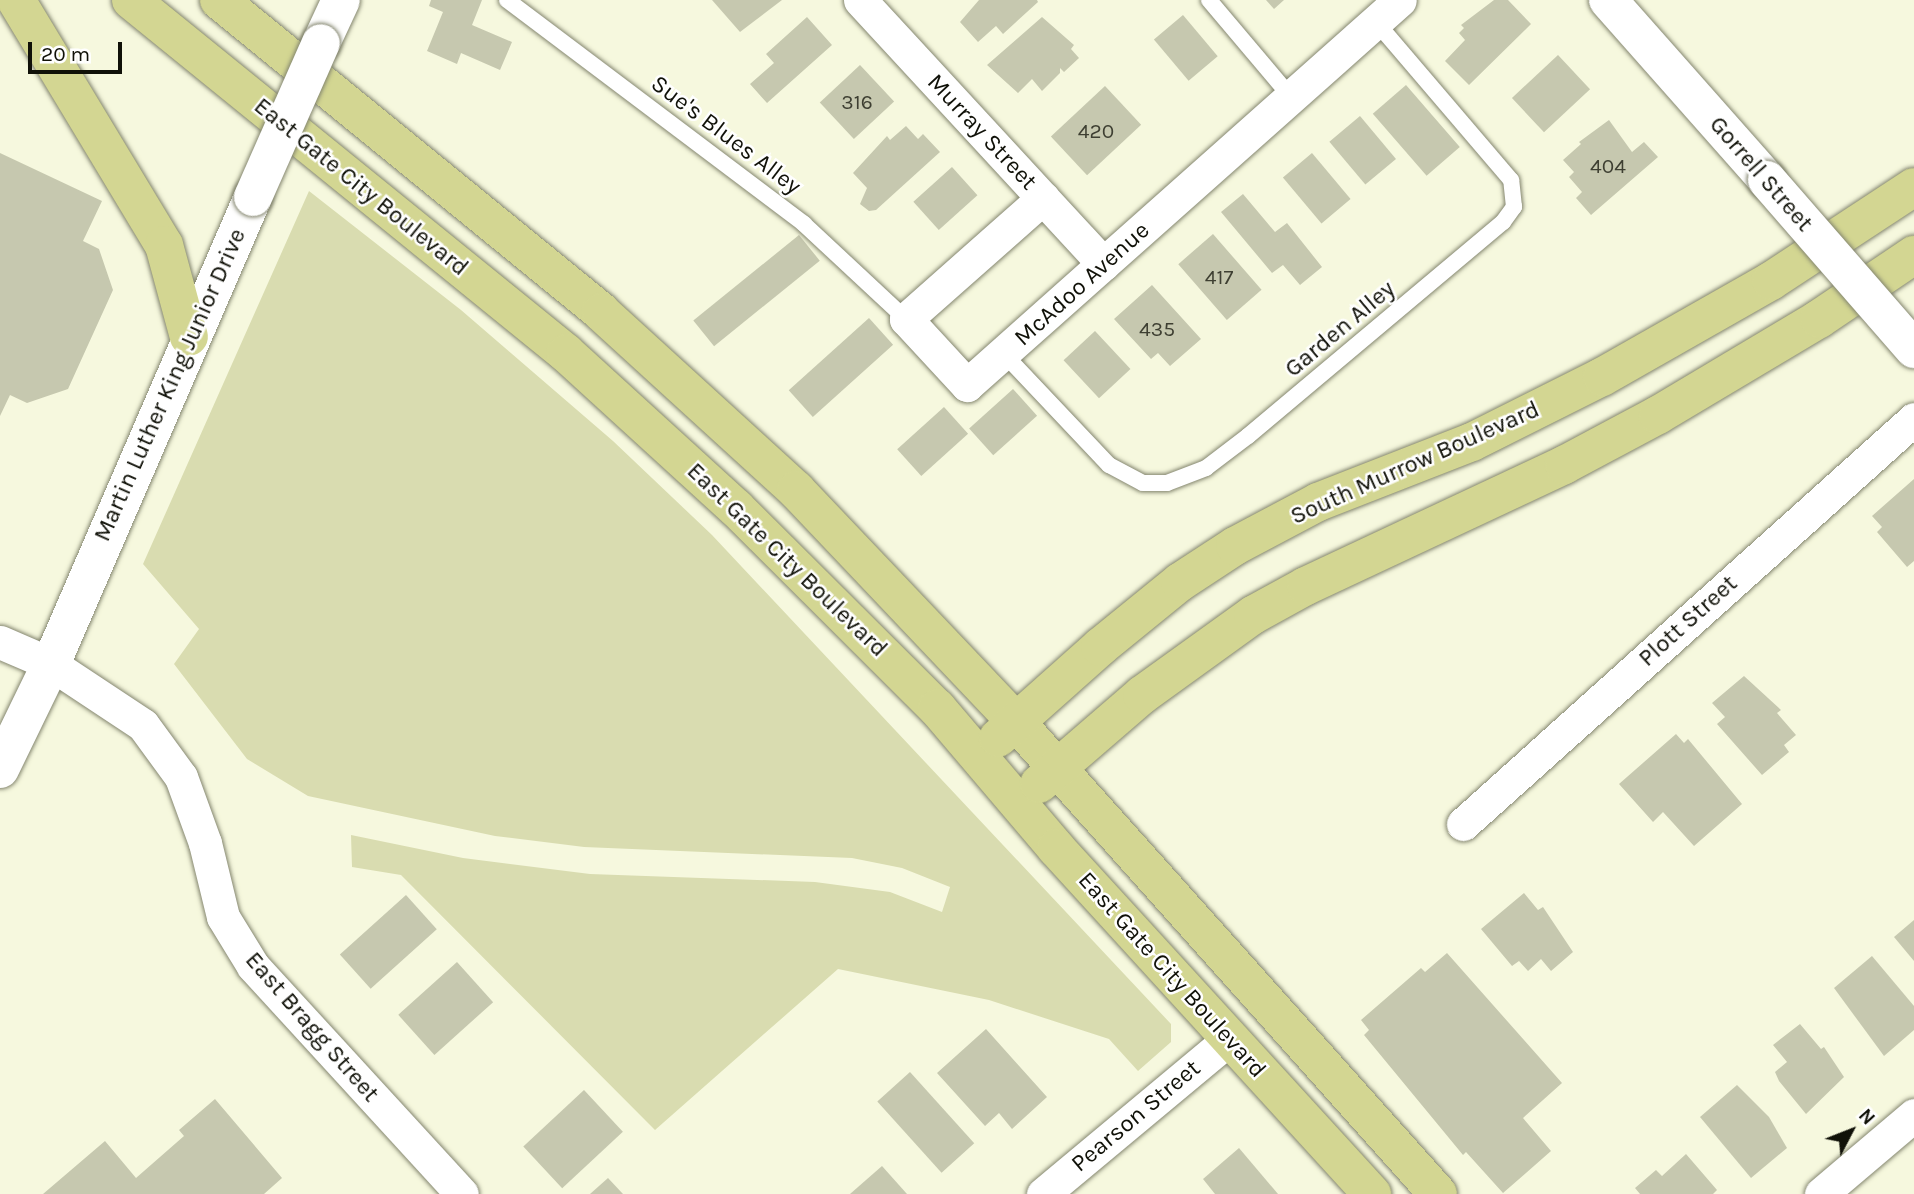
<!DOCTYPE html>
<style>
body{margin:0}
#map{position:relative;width:1914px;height:1194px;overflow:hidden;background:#f6f8de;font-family:Karla,sans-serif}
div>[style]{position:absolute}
.green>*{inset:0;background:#d9dcb0}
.building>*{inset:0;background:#c6c8af;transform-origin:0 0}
.roads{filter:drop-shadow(0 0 2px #84866f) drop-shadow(0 0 2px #84866f)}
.service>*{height:16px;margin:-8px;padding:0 8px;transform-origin:8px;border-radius:8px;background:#fff}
.minor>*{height:33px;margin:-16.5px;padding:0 16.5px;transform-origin:16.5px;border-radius:16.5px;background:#fff}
.tertiary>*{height:38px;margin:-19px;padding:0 19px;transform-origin:19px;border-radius:19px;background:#fff}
.secondary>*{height:38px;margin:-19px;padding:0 19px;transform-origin:19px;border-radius:19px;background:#fff}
.primary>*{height:38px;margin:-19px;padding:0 19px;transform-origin:19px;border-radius:19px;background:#d3d692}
.bridges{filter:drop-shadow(0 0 2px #84866f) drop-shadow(0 0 2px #84866f)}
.tertiary-bridge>*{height:38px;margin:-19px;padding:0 19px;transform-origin:19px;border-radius:19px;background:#fff}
.secondary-bridge>*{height:38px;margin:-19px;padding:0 19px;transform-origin:19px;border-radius:19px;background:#fff}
span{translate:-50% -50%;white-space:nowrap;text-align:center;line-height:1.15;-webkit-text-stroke:5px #fff;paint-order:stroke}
.number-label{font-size:21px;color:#3e3f32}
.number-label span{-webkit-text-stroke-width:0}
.street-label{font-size:24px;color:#101108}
.north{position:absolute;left:1816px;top:1096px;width:70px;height:70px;-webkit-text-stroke:5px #fff;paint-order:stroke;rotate:48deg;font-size:19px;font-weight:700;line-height:28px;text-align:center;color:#101108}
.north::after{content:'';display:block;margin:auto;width:24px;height:32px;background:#101108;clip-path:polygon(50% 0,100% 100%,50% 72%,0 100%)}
.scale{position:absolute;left:28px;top:42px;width:94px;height:32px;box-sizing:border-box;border:4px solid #101108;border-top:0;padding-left:9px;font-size:21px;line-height:24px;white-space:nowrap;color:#101108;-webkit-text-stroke:5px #fff;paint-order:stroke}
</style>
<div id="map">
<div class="green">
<i style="clip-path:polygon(309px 191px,461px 310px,613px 441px,712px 535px,1171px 1024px,1171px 1042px,1138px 1071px,1109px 1039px,989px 1000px,838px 969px,655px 1130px,401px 875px,352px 867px,351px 835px,463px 858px,590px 874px,815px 882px,890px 892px,942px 912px,950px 887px,902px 868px,852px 858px,584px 847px,495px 836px,308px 796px,247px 759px,174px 664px,199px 629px,143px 564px)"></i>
</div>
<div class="building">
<i style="clip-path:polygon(431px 0,482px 0,472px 25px,512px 42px,500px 70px,461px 53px,457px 64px,427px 51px,443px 12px,429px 6px)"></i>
<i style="clip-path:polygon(712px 0,782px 0,740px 32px)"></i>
<i style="clip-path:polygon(979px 0,1037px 0,1038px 2px,1003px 34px,996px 26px,978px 42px,960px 22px)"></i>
<i style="clip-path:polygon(1266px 0,1284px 0,1274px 9px)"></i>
<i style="clip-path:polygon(1494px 0,1508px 0,1531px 24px,1469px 85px,1445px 61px,1465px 40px,1459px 33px,1464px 28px,1461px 25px)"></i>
<i style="left:1183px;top:15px;width:54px;height:38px;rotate:50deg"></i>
<i style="clip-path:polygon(807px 17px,832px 45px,767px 103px,750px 84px,774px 63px,766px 54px)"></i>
<i style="clip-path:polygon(1042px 17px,1074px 45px,1071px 49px,1079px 58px,1064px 72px,1060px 68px,1060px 73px,1042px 91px,1032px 79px,1018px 93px,987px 65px)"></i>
<i style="left:1558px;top:55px;width:47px;height:63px;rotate:47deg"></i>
<i style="left:860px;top:65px;width:50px;height:55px;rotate:47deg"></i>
<i style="left:1406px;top:85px;width:82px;height:44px;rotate:49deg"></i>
<i style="left:1105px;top:86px;width:53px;height:74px;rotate:47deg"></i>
<i style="left:1360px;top:116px;width:56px;height:40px;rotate:50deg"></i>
<i style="clip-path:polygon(1609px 120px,1632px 152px,1644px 142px,1658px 157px,1591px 215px,1576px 198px,1582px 192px,1569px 177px,1574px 172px,1563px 160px,1581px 144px,1579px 142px)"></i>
<i style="clip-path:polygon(906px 126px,918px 139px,923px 134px,940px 152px,876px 210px,869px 211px,860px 204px,867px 188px,853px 173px,887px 136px,890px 140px)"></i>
<i style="clip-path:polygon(0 153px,102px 201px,83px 241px,99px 249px,113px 290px,68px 389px,27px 403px,10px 395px,0 416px)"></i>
<i style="left:1312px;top:153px;width:60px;height:38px;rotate:50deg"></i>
<i style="left:952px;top:167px;width:38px;height:52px;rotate:48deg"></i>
<i style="clip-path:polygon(1243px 194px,1275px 232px,1287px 223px,1322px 267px,1300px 285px,1283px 265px,1272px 273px,1221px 212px)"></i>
<i style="left:1213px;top:234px;width:74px;height:46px;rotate:49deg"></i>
<i style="left:799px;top:235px;width:33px;height:136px;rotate:51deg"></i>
<i style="clip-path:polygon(1152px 285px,1201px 339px,1170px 366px,1158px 353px,1151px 359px,1114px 319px)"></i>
<i style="left:869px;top:318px;width:36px;height:108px;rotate:48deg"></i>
<i style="left:1095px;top:331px;width:52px;height:43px;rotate:47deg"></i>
<i style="left:1013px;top:389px;width:36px;height:59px;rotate:48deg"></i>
<i style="left:944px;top:407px;width:36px;height:63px;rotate:48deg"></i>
<i style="clip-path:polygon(1914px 479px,1914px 561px,1907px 567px,1877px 532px,1882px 527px,1872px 516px)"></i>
<i style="clip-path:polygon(1744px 676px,1781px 710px,1777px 713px,1796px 735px,1784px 745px,1789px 752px,1762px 775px,1717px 724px,1725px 717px,1712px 703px)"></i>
<i style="clip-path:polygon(1676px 734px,1684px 743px,1688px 739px,1742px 804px,1694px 846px,1663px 812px,1653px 822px,1619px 784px)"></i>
<i style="clip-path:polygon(1524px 893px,1538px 910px,1543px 907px,1573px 952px,1551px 971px,1541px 959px,1528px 971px,1519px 961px,1512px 966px,1481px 929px)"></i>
<i style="left:406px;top:895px;width:46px;height:89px;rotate:48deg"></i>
<i style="clip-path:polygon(1914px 920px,1914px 961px,1894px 937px)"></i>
<i style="clip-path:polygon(1447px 953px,1562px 1083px,1523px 1118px,1551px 1151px,1503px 1193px,1466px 1152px,1463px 1155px,1364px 1035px,1369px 1030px,1361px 1020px,1421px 968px,1425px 972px)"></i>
<i style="clip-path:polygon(1872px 956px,1914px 1006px,1914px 1030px,1884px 1056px,1834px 988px)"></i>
<i style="left:457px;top:962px;width:54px;height:79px;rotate:48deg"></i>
<i style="clip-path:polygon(1800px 1024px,1821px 1049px,1824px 1047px,1844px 1077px,1806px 1114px,1779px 1081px,1775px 1072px,1787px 1062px,1773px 1045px)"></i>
<i style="clip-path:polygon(986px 1029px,1047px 1097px,1012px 1129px,999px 1113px,985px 1126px,937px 1073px)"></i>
<i style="left:910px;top:1072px;width:96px;height:44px;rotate:48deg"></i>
<i style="clip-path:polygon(1737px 1085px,1769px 1117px,1787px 1148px,1751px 1178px,1700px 1117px)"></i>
<i style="left:584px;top:1090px;width:57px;height:83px;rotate:47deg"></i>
<i style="clip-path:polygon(215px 1099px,282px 1178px,264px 1194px,43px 1194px,105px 1141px,136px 1178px,184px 1136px,179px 1130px)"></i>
<i style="clip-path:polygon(1239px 1148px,1278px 1194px,1215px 1194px,1203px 1179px)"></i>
<i style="clip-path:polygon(1686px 1154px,1717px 1190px,1713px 1194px,1640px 1194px,1635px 1188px,1656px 1170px,1662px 1176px)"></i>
<i style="clip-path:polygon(882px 1166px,907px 1194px,850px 1194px)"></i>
<i style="clip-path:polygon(608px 1178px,623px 1194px,590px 1194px)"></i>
</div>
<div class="roads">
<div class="service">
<i style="left:507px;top:0;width:372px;rotate:37deg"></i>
<i style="left:804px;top:224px;width:139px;rotate:43deg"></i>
<i style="left:1209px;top:0;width:126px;rotate:49.8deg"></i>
<i style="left:1004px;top:354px;width:153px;rotate:46.6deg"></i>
<i style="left:1109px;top:465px;width:38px;rotate:28deg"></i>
<i style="left:1143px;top:483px;width:24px"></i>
<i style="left:1167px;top:483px;width:42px;rotate:-21deg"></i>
<i style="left:1206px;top:468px;width:53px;rotate:-37.3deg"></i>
<i style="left:1248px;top:436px;width:333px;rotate:-40deg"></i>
<i style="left:1503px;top:222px;width:19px;rotate:-54deg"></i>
<i style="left:1514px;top:207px;width:27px;rotate:-96deg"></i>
<i style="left:1511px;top:180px;width:209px;rotate:-130.5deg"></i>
</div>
<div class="minor">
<i style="left:860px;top:0;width:359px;rotate:47.3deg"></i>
<i style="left:1043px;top:198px;width:183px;rotate:138.5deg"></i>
<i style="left:906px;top:319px;width:90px;rotate:47.3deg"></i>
<i style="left:967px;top:385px;width:579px;rotate:-41.64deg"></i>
<i style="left:0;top:642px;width:56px;rotate:23.3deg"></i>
<i style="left:51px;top:664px;width:110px;rotate:33.5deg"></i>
<i style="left:143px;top:725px;width:64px;rotate:53.8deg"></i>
<i style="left:181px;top:777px;width:70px;rotate:70deg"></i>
<i style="left:205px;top:843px;width:76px;rotate:76.3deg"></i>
<i style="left:223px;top:917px;width:57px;rotate:58.5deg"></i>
<i style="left:253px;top:966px;width:309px;rotate:47.5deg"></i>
<i style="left:1463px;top:824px;width:606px;rotate:-41.92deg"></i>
<i style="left:1043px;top:1194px;width:244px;rotate:-39.8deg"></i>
<i style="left:1821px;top:1194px;width:122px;rotate:-40.3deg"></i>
</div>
<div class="tertiary">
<i style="left:1608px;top:0;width:240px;rotate:48.5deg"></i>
</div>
<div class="secondary">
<i style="left:321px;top:43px;width:47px;rotate:-65.1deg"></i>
<i style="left:0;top:769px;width:117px;rotate:-64.1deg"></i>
<i style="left:51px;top:664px;width:509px;rotate:-66.61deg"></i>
</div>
<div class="primary">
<i style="left:16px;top:0;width:286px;rotate:58.9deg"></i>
<i style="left:164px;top:245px;width:95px;rotate:74.8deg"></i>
<i style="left:131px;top:0;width:560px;rotate:39.06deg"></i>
<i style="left:566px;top:353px;width:230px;rotate:42.4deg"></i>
<i style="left:736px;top:508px;width:284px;rotate:44.9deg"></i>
<i style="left:937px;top:708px;width:184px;rotate:49.6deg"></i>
<i style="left:1056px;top:848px;width:469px;rotate:47.6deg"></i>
<i style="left:219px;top:0;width:493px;rotate:39.2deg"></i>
<i style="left:601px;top:312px;width:264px;rotate:42.4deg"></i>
<i style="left:796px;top:490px;width:320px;rotate:46.5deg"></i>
<i style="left:1016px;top:722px;width:633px;rotate:48.2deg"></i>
<i style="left:998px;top:738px;width:137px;rotate:-41.7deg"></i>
<i style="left:1100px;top:647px;width:103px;rotate:-39.1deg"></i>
<i style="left:1180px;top:582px;width:66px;rotate:-33.2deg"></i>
<i style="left:1235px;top:546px;width:94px;rotate:-27.9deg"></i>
<i style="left:1318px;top:502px;width:165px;rotate:-21.3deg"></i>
<i style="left:1472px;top:442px;width:145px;rotate:-26.6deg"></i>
<i style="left:1602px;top:377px;width:194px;rotate:-29.6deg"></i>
<i style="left:1771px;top:281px;width:171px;rotate:-33.3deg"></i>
<i style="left:1039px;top:784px;width:136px;rotate:-40.8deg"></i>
<i style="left:1142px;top:695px;width:137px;rotate:-35.8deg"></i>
<i style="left:1253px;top:615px;width:60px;rotate:-28.7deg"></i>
<i style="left:1306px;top:586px;width:285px;rotate:-25.1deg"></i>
<i style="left:1564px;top:465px;width:106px;rotate:-28deg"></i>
<i style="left:1658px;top:415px;width:187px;rotate:-30.8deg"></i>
<i style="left:1819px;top:319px;width:115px;rotate:-34deg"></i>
</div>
</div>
<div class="bridges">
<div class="tertiary-bridge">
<i style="left:1767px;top:180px;width:224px;rotate:49deg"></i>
</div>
<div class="secondary-bridge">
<i style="left:253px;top:197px;width:168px;rotate:-66.2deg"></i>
</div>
</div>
<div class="number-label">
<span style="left:857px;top:102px">316</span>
<span style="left:1096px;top:131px">420</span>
<span style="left:1608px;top:166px">404</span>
<span style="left:1219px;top:277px">417</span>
<span style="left:1157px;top:329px">435</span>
</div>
<div class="street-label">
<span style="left:982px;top:132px;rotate:47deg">Murray Street</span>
<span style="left:726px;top:135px;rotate:37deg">Sue's Blues Alley</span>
<span style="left:1761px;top:174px;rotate:49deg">Gorrell Street</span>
<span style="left:361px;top:187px;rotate:39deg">East Gate City Boulevard</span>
<span style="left:1082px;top:284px;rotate:-42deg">McAdoo Avenue</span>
<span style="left:1340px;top:329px;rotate:-40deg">Garden Alley</span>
<span style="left:170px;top:385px;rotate:-66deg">Martin Luther King Junior Drive</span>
<span style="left:1415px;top:463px;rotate:-24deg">South Murrow Boulevard</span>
<span style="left:787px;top:560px;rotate:44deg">East Gate City Boulevard</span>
<span style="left:1688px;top:621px;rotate:-42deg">Plott Street</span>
<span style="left:1172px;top:975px;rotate:48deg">East Gate City Boulevard</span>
<span style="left:312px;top:1027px;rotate:49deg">East Bragg Street</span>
<span style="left:1136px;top:1116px;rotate:-40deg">Pearson Street</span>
</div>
<div class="north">N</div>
<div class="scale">20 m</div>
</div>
